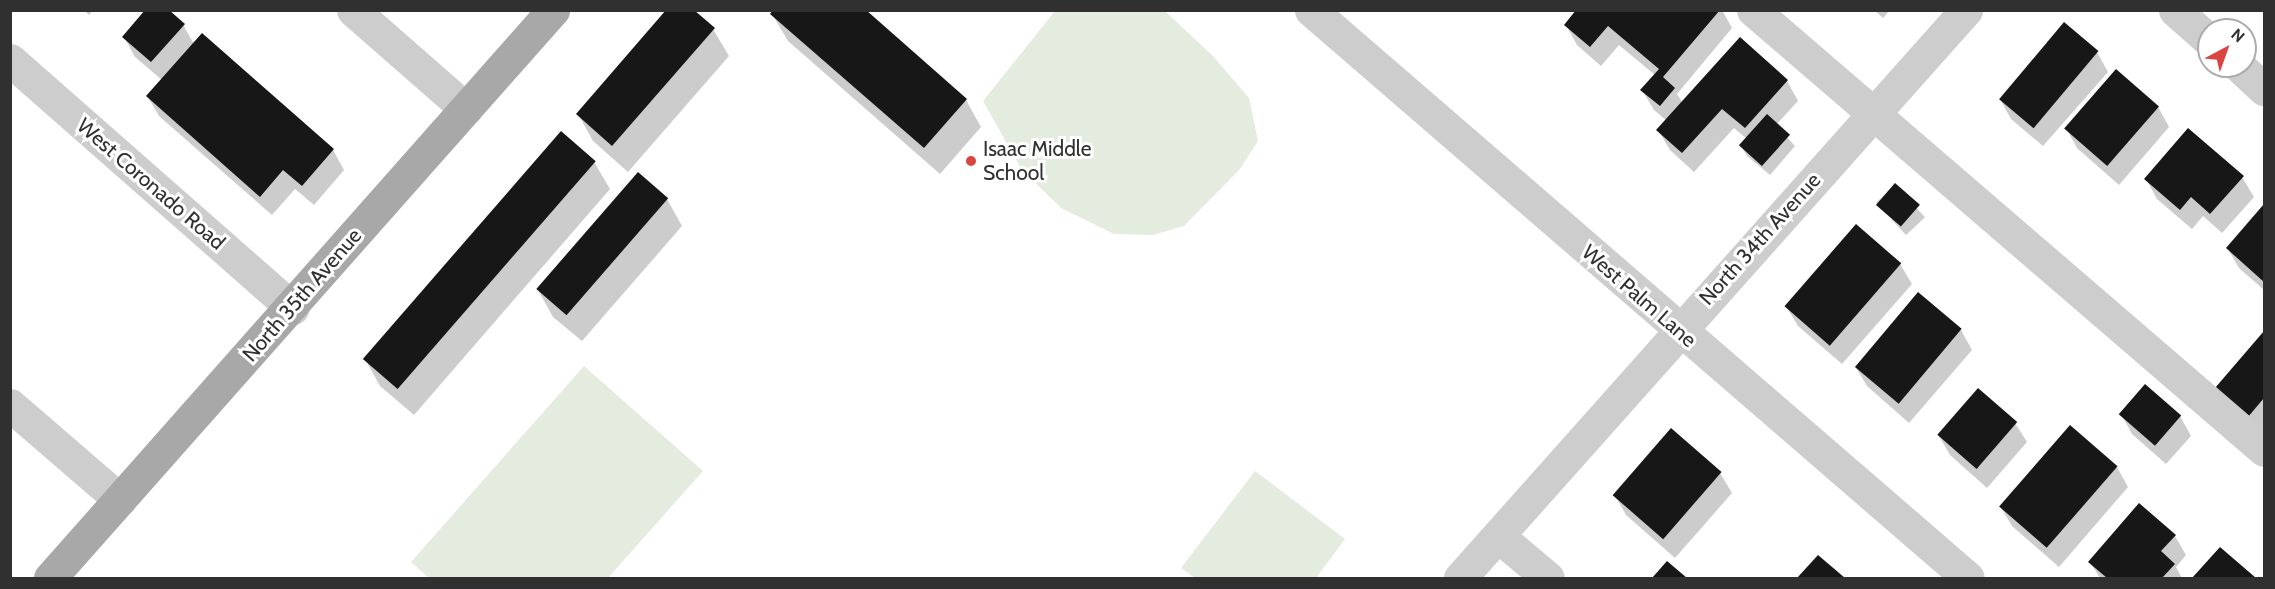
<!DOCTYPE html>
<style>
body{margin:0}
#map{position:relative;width:2275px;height:589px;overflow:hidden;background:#fff;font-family:Cabin,sans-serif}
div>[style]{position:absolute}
.green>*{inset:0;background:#e4ecdf}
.shadow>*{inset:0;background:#0003;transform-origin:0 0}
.building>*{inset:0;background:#171717;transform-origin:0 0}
.minor>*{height:33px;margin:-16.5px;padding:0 16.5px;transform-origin:16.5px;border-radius:16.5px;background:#cdcdcd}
.major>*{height:33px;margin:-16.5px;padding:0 16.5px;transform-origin:16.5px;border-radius:16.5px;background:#a8a8a8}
.dots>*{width:16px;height:16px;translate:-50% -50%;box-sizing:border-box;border:3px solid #fff;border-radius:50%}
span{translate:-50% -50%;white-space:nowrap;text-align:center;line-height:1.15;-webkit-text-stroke:6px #fff;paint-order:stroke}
.poi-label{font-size:21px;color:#303030}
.left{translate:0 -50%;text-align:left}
.street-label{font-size:21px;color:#303030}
.frame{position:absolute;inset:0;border:12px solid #303030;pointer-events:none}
.north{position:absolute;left:2197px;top:18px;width:60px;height:60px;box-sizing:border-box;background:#fff;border:2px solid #acacac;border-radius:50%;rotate:41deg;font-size:16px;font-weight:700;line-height:24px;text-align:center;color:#303030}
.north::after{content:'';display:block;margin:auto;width:21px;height:27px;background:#d94540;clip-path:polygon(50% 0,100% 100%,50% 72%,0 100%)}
</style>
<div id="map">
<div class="green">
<i style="clip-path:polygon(1055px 11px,1165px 11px,1213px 56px,1249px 98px,1258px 141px,1240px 169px,1184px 226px,1153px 235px,1114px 234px,1061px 208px,1022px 170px,983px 101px)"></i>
<i style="clip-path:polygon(584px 366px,703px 471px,608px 578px,429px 578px,411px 562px)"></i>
<i style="clip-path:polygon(1255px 471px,1345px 539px,1316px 578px,1195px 578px,1181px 568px)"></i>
</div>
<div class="shadow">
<i style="clip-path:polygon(84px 10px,93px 10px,89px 15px)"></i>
<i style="clip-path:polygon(1578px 10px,1722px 10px,1732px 28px,1677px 94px,1683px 103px,1787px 81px,1798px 101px,1776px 125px,1795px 146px,1770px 175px,1747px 156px,1741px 146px,1747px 139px,1734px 128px,1694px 172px,1670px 150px,1658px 130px,1667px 121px,1654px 110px,1642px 90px,1655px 75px,1619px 45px,1601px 66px,1577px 45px,1566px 25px)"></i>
<i style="clip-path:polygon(1874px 10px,1890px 10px,1883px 18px)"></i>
<i style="clip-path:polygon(772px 14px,966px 100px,981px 127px,940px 174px,788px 41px)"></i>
<i style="clip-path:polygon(183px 25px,194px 44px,333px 150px,344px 170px,314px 205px,295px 189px,272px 215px,159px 116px,148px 97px,162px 80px,135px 57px,124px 37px)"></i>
<i style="clip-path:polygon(713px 29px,729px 56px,628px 172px,593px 141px,578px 114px)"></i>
<i style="clip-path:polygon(2097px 52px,2108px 72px,2043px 146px,2011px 119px,2000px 99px)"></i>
<i style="clip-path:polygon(2158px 107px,2169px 127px,2119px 185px,2077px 148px,2066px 128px)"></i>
<i style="clip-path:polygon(594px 162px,610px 189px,414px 415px,380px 386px,365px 359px)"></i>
<i style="clip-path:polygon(2242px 177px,2254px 197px,2222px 233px,2203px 216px,2192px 229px,2157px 199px,2146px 179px)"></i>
<i style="left:1895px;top:185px;width:44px;height:26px;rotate:47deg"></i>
<i style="clip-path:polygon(667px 199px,682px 226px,582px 341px,553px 317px,538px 290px)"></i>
<i style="clip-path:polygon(2264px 206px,2264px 290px,2239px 268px,2228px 249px)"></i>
<i style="clip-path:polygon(1900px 264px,1912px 284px,1842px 364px,1798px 326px,1786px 306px)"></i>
<i style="clip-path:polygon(1961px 330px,1972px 350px,1909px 423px,1867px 386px,1855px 366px)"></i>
<i style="clip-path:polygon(2264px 333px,2264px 430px,2217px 388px)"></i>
<i style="clip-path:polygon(2121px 414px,2180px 416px,2191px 436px,2166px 464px,2132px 434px)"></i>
<i style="clip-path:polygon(2015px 423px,2027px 442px,1987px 488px,1950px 455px,1939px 436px)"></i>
<i style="clip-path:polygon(2117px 467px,2128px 487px,2059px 567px,2012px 526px,2000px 506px)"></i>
<i style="clip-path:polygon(1720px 473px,1732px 493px,1675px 558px,1626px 515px,1615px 495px)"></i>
<i style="clip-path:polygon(2175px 536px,2186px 555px,2176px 567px,2182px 578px,2100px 578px,2090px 562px)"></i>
<i style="clip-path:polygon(2220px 549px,2254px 578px,2194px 578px)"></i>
<i style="clip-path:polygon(1818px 557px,1843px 578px,1799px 578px)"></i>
</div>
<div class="building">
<i style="clip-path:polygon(145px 10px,169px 10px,185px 24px,151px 62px,122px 37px)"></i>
<i style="clip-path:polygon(666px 10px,694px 10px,715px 28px,612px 146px,576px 114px)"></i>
<i style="clip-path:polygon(773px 10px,866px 10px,967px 99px,924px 148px,770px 14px)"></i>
<i style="clip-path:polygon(1576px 10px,1720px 10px,1663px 77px,1675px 88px,1660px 106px,1640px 90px,1659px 69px,1608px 26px,1590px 47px,1564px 25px)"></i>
<i style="left:2064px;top:22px;width:45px;height:101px;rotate:40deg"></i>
<i style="clip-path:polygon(202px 33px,334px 149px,302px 186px,283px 170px,260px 197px,146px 96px)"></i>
<i style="clip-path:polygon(1740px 37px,1788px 80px,1745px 128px,1722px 109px,1682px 153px,1656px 130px)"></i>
<i style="left:2116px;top:69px;width:57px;height:79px;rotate:41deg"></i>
<i style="left:1767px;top:114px;width:31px;height:42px;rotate:42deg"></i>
<i style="clip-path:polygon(2188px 128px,2244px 176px,2210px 214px,2191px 197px,2180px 210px,2144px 179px)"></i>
<i style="left:561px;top:131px;width:46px;height:302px;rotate:41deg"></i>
<i style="left:638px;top:172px;width:40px;height:155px;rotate:41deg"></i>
<i style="left:1895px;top:183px;width:33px;height:29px;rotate:41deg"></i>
<i style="clip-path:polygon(2264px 204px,2264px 282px,2226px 248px)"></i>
<i style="left:1856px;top:224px;width:60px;height:109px;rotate:41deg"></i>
<i style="left:1918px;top:292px;width:57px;height:98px;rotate:40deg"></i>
<i style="clip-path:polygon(2264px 331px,2264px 398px,2248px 417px,2215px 388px)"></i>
<i style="left:2145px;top:384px;width:48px;height:40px;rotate:41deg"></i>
<i style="left:1978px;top:388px;width:52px;height:62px;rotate:41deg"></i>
<i style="left:2070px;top:425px;width:63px;height:108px;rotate:41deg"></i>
<i style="left:1671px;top:428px;width:67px;height:89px;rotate:41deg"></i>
<i style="clip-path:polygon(2139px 503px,2176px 535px,2161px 551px,2175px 564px,2162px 578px,2107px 578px,2088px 562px)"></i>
<i style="clip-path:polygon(2220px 547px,2256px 578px,2192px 578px)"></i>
<i style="clip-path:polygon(1818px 555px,1845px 578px,1797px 578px)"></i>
<i style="clip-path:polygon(1667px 561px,1687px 578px,1652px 578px)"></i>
</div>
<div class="minor">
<i style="left:353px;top:10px;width:150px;rotate:41.2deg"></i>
<i style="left:1311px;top:10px;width:868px;rotate:40.84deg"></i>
<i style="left:1753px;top:10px;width:674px;rotate:40.73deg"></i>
<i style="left:2175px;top:10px;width:45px;rotate:41.4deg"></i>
<i style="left:10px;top:60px;width:376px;rotate:41.3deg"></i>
<i style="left:2239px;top:66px;width:34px;rotate:43deg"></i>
<i style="left:10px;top:405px;width:145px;rotate:40.8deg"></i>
<i style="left:1498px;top:536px;width:65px;rotate:40deg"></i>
<i style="left:1460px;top:578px;width:761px;rotate:-48.3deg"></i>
</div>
<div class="major">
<i style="left:50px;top:578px;width:759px;rotate:-48.47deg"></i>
</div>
<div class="dots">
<i style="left:971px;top:161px;background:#d94540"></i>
</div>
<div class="poi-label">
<span class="left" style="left:983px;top:161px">Isaac Middle<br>School</span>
</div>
<div class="street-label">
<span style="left:151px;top:184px;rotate:41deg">West Coronado Road</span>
<span style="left:1760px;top:239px;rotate:-48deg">North 34th Avenue</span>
<span style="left:302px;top:295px;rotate:-49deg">North 35th Avenue</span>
<span style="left:1639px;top:296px;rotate:41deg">West Palm Lane</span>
</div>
<div class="frame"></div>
<div class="north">N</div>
</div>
